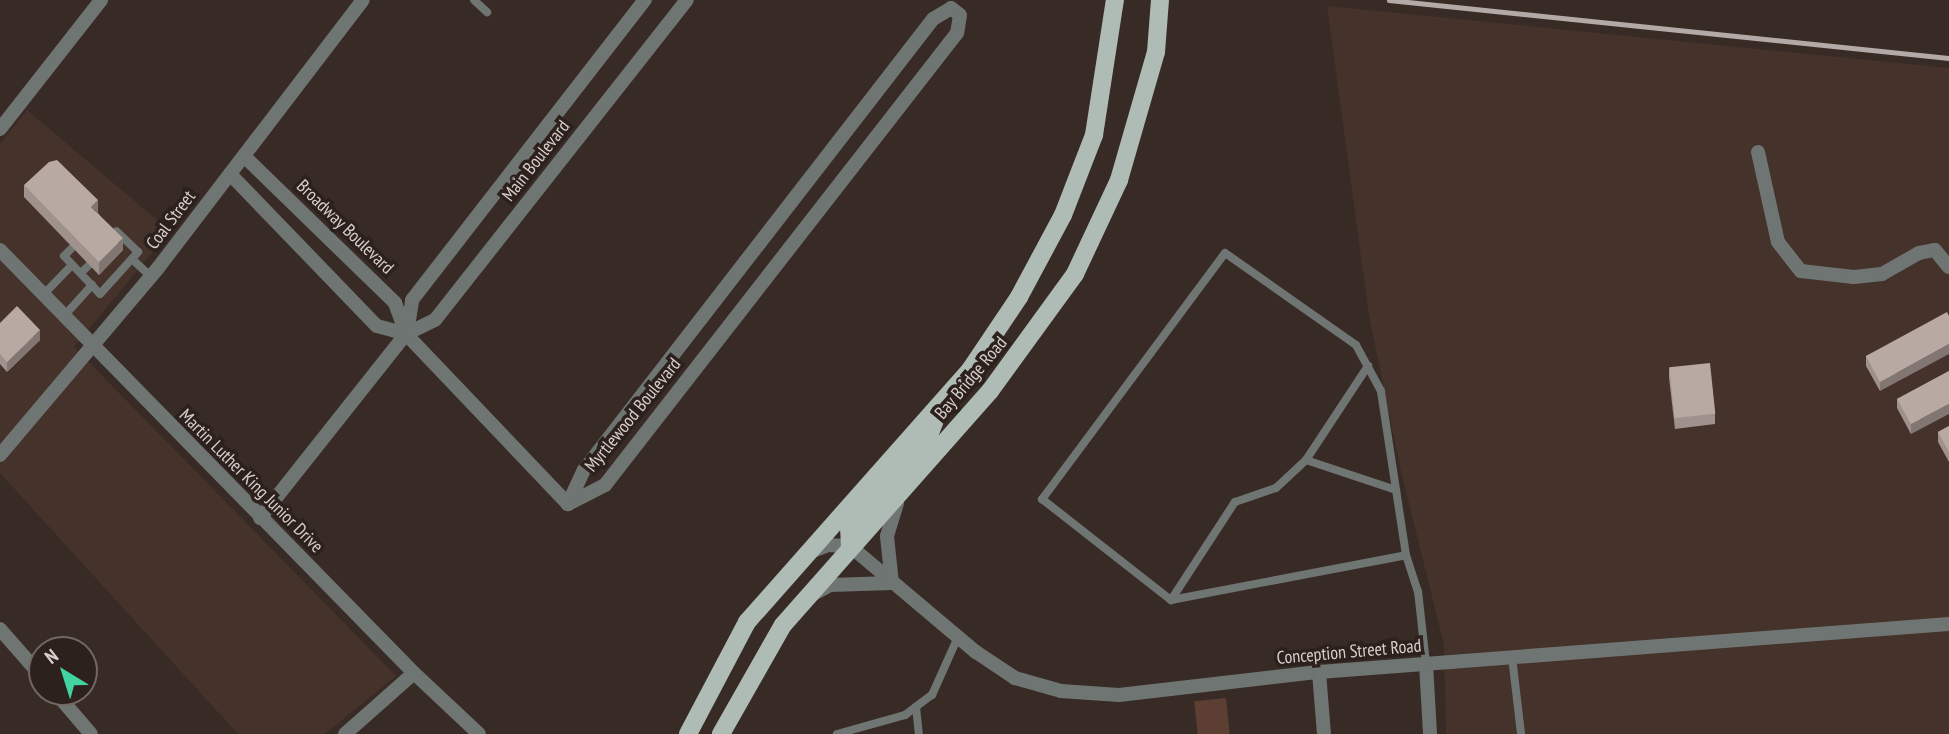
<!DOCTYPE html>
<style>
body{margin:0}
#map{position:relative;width:1949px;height:734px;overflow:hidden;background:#382b26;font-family:"PT Sans Narrow",sans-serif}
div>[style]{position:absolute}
.built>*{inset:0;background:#45322b}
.green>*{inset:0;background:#5c3e33;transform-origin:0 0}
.service>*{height:8px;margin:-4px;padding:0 4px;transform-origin:4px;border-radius:4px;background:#6f7572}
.minor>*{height:14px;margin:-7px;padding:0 7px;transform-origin:7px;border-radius:7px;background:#6f7572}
.tertiary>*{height:14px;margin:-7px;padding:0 7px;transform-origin:7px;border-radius:7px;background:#6f7572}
.primary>*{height:18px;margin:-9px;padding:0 9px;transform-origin:9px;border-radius:9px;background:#afbcb6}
.rail>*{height:4.5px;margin:-2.25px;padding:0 2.25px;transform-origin:2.25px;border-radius:2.25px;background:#b3a9a6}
.wall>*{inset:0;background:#9f918c}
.shaded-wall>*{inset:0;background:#827672}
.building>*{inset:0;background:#b9a9a3;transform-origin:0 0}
span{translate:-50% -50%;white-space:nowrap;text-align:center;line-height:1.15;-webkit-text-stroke:7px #2d211d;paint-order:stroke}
.street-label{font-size:18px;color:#d9d0cd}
.north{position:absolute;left:28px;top:636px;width:70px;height:70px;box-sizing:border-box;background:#2d211d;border:2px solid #726763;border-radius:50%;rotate:322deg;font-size:19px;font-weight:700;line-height:28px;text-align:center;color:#d9d0cd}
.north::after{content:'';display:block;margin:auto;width:24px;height:32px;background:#42d4a0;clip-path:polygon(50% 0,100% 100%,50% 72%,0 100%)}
</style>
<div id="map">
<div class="built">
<i style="clip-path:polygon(1327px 6px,1949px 68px,1949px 734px,1446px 734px,1444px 645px,1400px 467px,1369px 315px)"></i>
<i style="clip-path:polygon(27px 110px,170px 231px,74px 347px,396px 676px,325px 734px,238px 734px,0 473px,0 144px)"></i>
</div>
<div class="green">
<i style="left:1226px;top:698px;width:36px;height:32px;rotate:84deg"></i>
</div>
<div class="service">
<i style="left:474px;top:0;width:18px;rotate:43deg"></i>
<i style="left:72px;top:248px;width:11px;rotate:135deg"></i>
<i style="left:64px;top:256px;width:52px;rotate:46.5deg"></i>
<i style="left:100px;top:294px;width:57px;rotate:-47.9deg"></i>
<i style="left:138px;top:252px;width:30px;rotate:-136deg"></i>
<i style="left:132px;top:259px;width:26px;rotate:43deg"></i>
<i style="left:81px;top:273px;width:11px;rotate:-45deg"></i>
<i style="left:43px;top:295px;width:42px;rotate:-46deg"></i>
<i style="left:64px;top:316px;width:42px;rotate:-47.9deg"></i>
<i style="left:1306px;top:460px;width:95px;rotate:18.4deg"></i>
<i style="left:1406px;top:555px;width:166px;rotate:-98.7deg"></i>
<i style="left:1381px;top:391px;width:52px;rotate:-118.5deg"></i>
<i style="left:1356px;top:345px;width:160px;rotate:-144.9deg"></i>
<i style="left:1225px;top:253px;width:307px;rotate:126.6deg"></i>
<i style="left:1042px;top:499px;width:164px;rotate:38.1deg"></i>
<i style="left:1171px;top:600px;width:239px;rotate:-10.8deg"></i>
<i style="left:1406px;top:555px;width:38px;rotate:72deg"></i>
<i style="left:1418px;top:591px;width:73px;rotate:83.7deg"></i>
<i style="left:1171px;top:600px;width:117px;rotate:-56.9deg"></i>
<i style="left:1235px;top:502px;width:43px;rotate:-18.9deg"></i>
<i style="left:1276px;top:488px;width:41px;rotate:-43deg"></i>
<i style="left:1306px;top:460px;width:113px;rotate:-56.6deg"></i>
<i style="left:1512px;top:657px;width:78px;rotate:83.3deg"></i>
<i style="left:916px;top:707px;width:27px;rotate:84deg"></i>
<i style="left:837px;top:734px;width:71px;rotate:-15.6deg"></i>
<i style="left:905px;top:715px;width:34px;rotate:-37deg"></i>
<i style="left:932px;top:695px;width:64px;rotate:-65.9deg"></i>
</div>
<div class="minor">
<i style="left:951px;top:8px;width:11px;rotate:38deg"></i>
<i style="left:960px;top:15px;width:18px;rotate:99deg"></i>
<i style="left:957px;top:33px;width:573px;rotate:127.91deg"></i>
<i style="left:605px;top:485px;width:42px;rotate:152.8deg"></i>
<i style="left:568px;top:504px;width:38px;rotate:-65deg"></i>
<i style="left:584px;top:470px;width:570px;rotate:-52.27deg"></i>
<i style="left:933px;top:19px;width:21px;rotate:-31deg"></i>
<i style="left:0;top:129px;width:164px;rotate:-51.9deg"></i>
<i style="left:1758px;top:152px;width:92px;rotate:77.5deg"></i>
<i style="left:1778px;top:242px;width:37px;rotate:52deg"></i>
<i style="left:1801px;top:271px;width:53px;rotate:6.5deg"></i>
<i style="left:1854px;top:277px;width:28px;rotate:-6deg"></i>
<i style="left:1882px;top:274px;width:43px;rotate:-29.6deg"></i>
<i style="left:1919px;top:253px;width:16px;rotate:-11deg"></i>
<i style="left:1935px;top:250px;width:22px;rotate:51deg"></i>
<i style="left:244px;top:156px;width:211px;rotate:44.2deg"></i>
<i style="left:395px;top:303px;width:33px;rotate:70deg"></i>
<i style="left:406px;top:334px;width:235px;rotate:46.4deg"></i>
<i style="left:230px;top:174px;width:211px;rotate:46deg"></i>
<i style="left:377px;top:326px;width:30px;rotate:15deg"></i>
<i style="left:407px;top:333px;width:33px;rotate:-81deg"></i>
<i style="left:412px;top:300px;width:380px;rotate:-52.2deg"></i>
<i style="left:0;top:455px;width:245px;rotate:-49.8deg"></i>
<i style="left:158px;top:268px;width:337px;rotate:-52.6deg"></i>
<i style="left:260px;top:518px;width:235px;rotate:-51.6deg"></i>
<i style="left:406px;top:334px;width:32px;rotate:-26deg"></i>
<i style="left:435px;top:320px;width:407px;rotate:-51.8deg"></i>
<i style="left:0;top:629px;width:64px;rotate:48.8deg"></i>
<i style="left:1426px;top:664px;width:70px;rotate:86.7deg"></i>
<i style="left:1319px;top:672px;width:62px;rotate:85.4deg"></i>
<i style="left:55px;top:692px;width:55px;rotate:49.4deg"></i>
<i style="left:345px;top:734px;width:92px;rotate:-41.5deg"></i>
</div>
<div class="tertiary">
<i style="left:0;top:250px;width:592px;rotate:45.62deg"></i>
<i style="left:414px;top:673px;width:89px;rotate:43.2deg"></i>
<i style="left:810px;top:552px;width:19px;rotate:-21deg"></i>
<i style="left:828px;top:545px;width:22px;rotate:3deg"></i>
<i style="left:850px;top:546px;width:165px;rotate:40.1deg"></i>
<i style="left:976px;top:652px;width:47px;rotate:33.7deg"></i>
<i style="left:1015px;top:678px;width:48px;rotate:15.8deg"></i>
<i style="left:1061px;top:691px;width:58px;rotate:3.9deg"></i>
<i style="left:1119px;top:695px;width:201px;rotate:-6.6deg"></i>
<i style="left:1319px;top:672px;width:632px;rotate:-4.36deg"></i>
<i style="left:815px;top:593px;width:17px;rotate:-28deg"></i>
<i style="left:830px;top:585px;width:62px;rotate:-1.8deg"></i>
<i style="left:892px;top:583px;width:47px;rotate:-96.1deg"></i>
<i style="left:887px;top:536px;width:34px;rotate:-73deg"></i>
</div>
<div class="primary">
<i style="left:850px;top:546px;width:20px;rotate:-93deg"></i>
<i style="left:849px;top:526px;width:123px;rotate:-48.9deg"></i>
<i style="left:930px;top:433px;width:25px;rotate:-69deg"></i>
<i style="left:688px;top:734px;width:127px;rotate:-62.2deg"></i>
<i style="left:747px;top:622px;width:337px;rotate:-48.5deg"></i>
<i style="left:970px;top:370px;width:88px;rotate:-56.1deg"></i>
<i style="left:1019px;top:297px;width:93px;rotate:-61.8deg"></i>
<i style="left:1063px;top:215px;width:86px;rotate:-68.8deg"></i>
<i style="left:1094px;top:135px;width:137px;rotate:-81.2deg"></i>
<i style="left:721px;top:734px;width:125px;rotate:-60.4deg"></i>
<i style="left:783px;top:625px;width:312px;rotate:-48.5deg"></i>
<i style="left:990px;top:391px;width:145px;rotate:-54deg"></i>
<i style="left:1075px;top:274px;width:104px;rotate:-64.9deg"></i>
<i style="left:1119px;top:180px;width:133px;rotate:-73.9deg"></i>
<i style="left:1156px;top:52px;width:52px;rotate:-85.6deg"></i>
</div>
<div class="rail">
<i style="left:1389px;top:0;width:563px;rotate:5.91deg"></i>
</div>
<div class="wall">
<i style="clip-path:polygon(24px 185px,98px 213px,123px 250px,99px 275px,24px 197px)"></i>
<i style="clip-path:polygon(1949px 316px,1880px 391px,1866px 366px,1866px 356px)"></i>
<i style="clip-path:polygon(0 323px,40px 340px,7px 372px,0 364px)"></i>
<i style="clip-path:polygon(1669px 368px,1715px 414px,1715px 424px,1675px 429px,1669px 378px)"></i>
<i style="clip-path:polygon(1949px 371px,1911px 434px,1897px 408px,1897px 399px)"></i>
<i style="clip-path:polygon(1949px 426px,1949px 462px,1938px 442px,1938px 432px)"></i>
</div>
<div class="shaded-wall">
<i style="clip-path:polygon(98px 200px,98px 213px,91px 207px)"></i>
<i style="clip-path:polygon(123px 238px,123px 250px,99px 275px,99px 262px)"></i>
<i style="clip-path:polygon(40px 330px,40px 340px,7px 372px,7px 362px)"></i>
<i style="clip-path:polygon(1949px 344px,1949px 354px,1880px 391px,1880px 382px)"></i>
<i style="clip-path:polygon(1949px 404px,1949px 414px,1911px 434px,1911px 424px)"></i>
</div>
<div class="building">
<i style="clip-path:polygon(57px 160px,98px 200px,91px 207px,123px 238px,99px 262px,24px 185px,49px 162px)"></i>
<i style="clip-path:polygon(17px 306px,40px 330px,7px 362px,0 354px,0 323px)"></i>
<i style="clip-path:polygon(1947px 312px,1949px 316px,1949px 344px,1880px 382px,1866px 356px)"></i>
<i style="left:1710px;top:363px;width:51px;height:41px;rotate:84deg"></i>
<i style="clip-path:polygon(1949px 371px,1949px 404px,1911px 424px,1897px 399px)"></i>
<i style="clip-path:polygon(1949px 426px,1949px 452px,1938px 432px)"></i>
</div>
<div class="street-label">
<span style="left:536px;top:161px;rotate:-52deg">Main Boulevard</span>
<span style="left:171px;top:220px;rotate:-53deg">Coal Street</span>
<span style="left:345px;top:227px;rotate:44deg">Broadway Boulevard</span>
<span style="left:971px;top:378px;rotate:-50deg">Bay Bridge Road</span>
<span style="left:633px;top:415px;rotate:-51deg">Myrtlewood Boulevard</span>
<span style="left:251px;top:481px;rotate:45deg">Martin Luther King Junior Drive</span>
<span style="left:1349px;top:652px;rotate:-5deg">Conception Street Road</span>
</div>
<div class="north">N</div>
</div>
